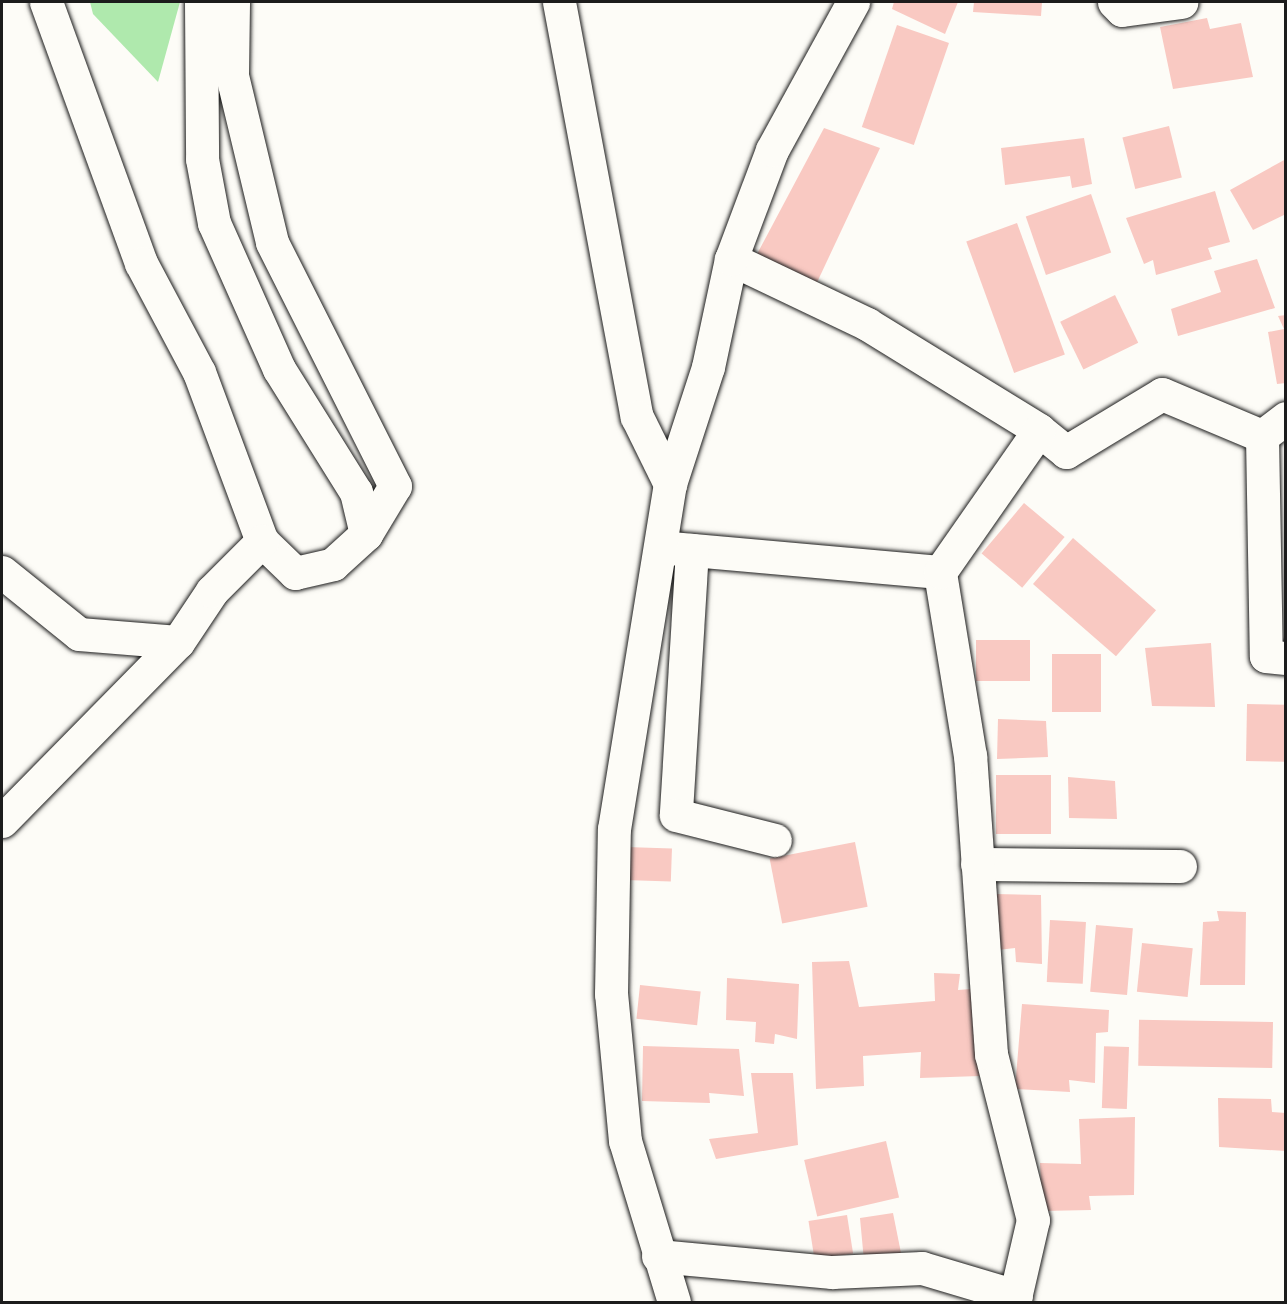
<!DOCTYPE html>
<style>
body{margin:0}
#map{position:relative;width:1287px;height:1304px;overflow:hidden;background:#fdfcf7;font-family:Mynerve,sans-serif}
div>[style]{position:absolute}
.green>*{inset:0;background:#afe9ad}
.building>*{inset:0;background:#f9c9c2;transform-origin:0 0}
.roads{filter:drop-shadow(0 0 2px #1c1c1c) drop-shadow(0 0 2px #1c1c1c)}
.minor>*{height:33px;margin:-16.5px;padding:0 16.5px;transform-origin:16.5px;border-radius:16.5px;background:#fdfcf7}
span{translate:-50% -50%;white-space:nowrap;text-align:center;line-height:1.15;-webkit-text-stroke:4.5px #fdfcf7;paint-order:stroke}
.frame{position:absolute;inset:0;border:3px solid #1c1c1c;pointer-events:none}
</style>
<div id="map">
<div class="green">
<i style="clip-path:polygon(90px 2px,180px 2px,158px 82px,93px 14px)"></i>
</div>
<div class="building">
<i style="clip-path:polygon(894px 2px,958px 2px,945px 34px,892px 9px)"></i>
<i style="clip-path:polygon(974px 2px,1042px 2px,1041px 16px,973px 12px)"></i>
<i style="clip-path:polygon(1207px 18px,1210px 29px,1241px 23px,1253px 77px,1173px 89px,1160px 27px)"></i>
<i style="left:897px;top:25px;width:55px;height:108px;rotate:19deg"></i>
<i style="left:1169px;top:126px;width:53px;height:48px;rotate:76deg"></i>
<i style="clip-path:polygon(824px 128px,880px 148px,813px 291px,756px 256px)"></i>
<i style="clip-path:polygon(1084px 138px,1092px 184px,1072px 188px,1070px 176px,1005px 185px,1001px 148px)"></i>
<i style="clip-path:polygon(1286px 159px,1286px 214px,1253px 230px,1230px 190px)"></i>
<i style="clip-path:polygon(1215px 191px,1230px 242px,1208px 248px,1212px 259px,1156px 275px,1153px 260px,1144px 264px,1126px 218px)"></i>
<i style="left:1091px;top:194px;width:62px;height:69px;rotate:71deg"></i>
<i style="left:1017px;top:223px;width:140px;height:54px;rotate:70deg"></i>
<i style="clip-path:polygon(1257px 259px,1275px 308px,1178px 336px,1171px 309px,1221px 292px,1214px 271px)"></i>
<i style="left:1115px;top:295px;width:53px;height:61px;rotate:64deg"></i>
<i style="clip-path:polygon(1286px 315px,1286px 383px,1277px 384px,1268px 332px,1284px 329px,1278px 316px)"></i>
<i style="left:1024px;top:503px;width:53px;height:66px;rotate:40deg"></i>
<i style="left:1073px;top:538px;width:110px;height:61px;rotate:41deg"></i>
<i style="left:976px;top:640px;width:54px;height:41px"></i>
<i style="clip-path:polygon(1211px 643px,1215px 707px,1152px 706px,1145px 648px)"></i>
<i style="left:1052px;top:654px;width:49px;height:58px"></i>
<i style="left:1247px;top:704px;width:39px;height:57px;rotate:1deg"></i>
<i style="clip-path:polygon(998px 719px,1046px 721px,1048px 757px,997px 759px)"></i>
<i style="left:996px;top:775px;width:55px;height:59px"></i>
<i style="clip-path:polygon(1068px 777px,1115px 781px,1117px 819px,1069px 818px)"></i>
<i style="left:855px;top:842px;width:66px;height:87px;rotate:79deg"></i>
<i style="left:626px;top:847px;width:46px;height:33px;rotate:2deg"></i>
<i style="clip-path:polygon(995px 894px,1041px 895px,1042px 964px,1016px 962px,1015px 948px,998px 950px)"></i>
<i style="clip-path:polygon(1217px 911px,1246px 912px,1245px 985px,1200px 985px,1203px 922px,1219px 921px)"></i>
<i style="left:1050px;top:920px;width:36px;height:62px;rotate:3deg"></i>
<i style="left:1096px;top:925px;width:37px;height:67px;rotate:5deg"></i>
<i style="left:1142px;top:943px;width:51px;height:49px;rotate:6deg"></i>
<i style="clip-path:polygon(849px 961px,859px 1007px,935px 1001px,934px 973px,960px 974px,958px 990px,971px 989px,980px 1076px,920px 1078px,921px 1052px,863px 1056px,864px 1086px,816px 1089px,812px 962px)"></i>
<i style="clip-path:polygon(727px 978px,799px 984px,797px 1039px,775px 1034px,774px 1044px,755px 1042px,756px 1022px,726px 1020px)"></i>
<i style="left:640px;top:985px;width:61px;height:34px;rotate:6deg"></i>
<i style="clip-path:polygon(1022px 1004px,1109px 1010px,1108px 1032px,1096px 1033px,1095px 1083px,1069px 1080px,1070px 1092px,1015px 1089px)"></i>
<i style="left:1273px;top:1022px;width:46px;height:134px;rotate:91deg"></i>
<i style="clip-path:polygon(643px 1046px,739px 1049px,744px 1096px,709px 1093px,710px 1103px,642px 1101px)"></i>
<i style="left:1129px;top:1047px;width:62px;height:25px;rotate:92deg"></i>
<i style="clip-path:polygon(751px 1073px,793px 1073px,798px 1145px,716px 1159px,709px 1139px,758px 1133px)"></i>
<i style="clip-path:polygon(1218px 1098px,1271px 1099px,1272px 1112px,1286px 1113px,1286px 1151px,1219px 1147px)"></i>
<i style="clip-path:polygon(1135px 1117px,1134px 1195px,1089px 1196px,1091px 1210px,1042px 1211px,1040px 1163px,1081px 1164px,1079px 1119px)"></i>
<i style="left:886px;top:1141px;width:58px;height:84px;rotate:77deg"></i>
<i style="clip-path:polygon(893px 1213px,901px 1253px,864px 1261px,860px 1218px)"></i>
<i style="left:847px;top:1215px;width:39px;height:39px;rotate:81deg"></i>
</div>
<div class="roads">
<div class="minor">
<i style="left:46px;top:2px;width:278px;rotate:70deg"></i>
<i style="left:141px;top:263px;width:123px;rotate:62deg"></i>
<i style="left:199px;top:372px;width:180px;rotate:69.6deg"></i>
<i style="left:262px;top:541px;width:46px;rotate:44.1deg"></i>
<i style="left:295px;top:573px;width:39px;rotate:-13deg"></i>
<i style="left:333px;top:564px;width:45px;rotate:-42.3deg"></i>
<i style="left:366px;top:534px;width:56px;rotate:-58.9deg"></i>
<i style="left:395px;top:486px;width:273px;rotate:-116.8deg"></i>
<i style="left:272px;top:242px;width:172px;rotate:-103.5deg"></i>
<i style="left:232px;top:75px;width:73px;rotate:-89.2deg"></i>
<i style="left:201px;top:2px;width:157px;rotate:89.6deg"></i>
<i style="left:202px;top:159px;width:65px;rotate:79.4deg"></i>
<i style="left:214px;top:223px;width:160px;rotate:66deg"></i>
<i style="left:279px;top:369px;width:145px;rotate:58deg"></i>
<i style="left:356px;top:492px;width:43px;rotate:76.6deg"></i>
<i style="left:559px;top:2px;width:422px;rotate:79.4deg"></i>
<i style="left:637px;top:417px;width:75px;rotate:63.8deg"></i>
<i style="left:1114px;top:2px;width:11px;rotate:45deg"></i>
<i style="left:1122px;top:10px;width:60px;rotate:-7.7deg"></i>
<i style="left:731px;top:259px;width:151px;rotate:25.5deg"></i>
<i style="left:867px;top:324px;width:202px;rotate:31.6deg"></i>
<i style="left:1039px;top:430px;width:35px;rotate:39deg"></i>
<i style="left:1066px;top:452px;width:112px;rotate:-31.1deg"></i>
<i style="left:1162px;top:394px;width:108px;rotate:22.8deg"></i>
<i style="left:1286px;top:418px;width:30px;rotate:143deg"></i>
<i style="left:1262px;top:436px;width:220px;rotate:89deg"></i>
<i style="left:1266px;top:656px;width:20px;rotate:6deg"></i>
<i style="left:670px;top:548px;width:271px;rotate:5.1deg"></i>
<i style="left:692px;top:550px;width:265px;rotate:93.5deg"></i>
<i style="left:676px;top:815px;width:102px;rotate:14.2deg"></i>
<i style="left:2px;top:572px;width:99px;rotate:38.8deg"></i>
<i style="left:79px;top:634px;width:99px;rotate:4.6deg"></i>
<i style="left:2px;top:821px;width:251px;rotate:-45.5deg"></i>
<i style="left:178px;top:642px;width:61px;rotate:-56.3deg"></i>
<i style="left:212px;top:591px;width:71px;rotate:-45deg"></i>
<i style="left:977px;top:864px;width:203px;rotate:0.6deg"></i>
<i style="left:658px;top:1256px;width:175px;rotate:5.3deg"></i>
<i style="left:832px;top:1272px;width:90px;rotate:-2.5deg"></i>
<i style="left:922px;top:1268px;width:98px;rotate:16.6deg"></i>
<i style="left:674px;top:1302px;width:168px;rotate:-106.9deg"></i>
<i style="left:625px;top:1141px;width:148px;rotate:-95.4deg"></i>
<i style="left:611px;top:994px;width:165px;rotate:-89deg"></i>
<i style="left:614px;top:829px;width:350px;rotate:-80.8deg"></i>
<i style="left:670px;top:484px;width:123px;rotate:-72deg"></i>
<i style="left:708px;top:367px;width:110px;rotate:-78deg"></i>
<i style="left:731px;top:259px;width:116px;rotate:-69.4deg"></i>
<i style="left:772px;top:150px;width:169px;rotate:-61.3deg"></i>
<i style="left:1014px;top:1302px;width:84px;rotate:-77deg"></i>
<i style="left:1033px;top:1220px;width:171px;rotate:-104.2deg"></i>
<i style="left:991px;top:1054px;width:299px;rotate:-94deg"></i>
<i style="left:970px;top:756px;width:186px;rotate:-99.3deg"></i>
<i style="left:940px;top:572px;width:173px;rotate:-55.1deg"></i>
</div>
</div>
<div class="frame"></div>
</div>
